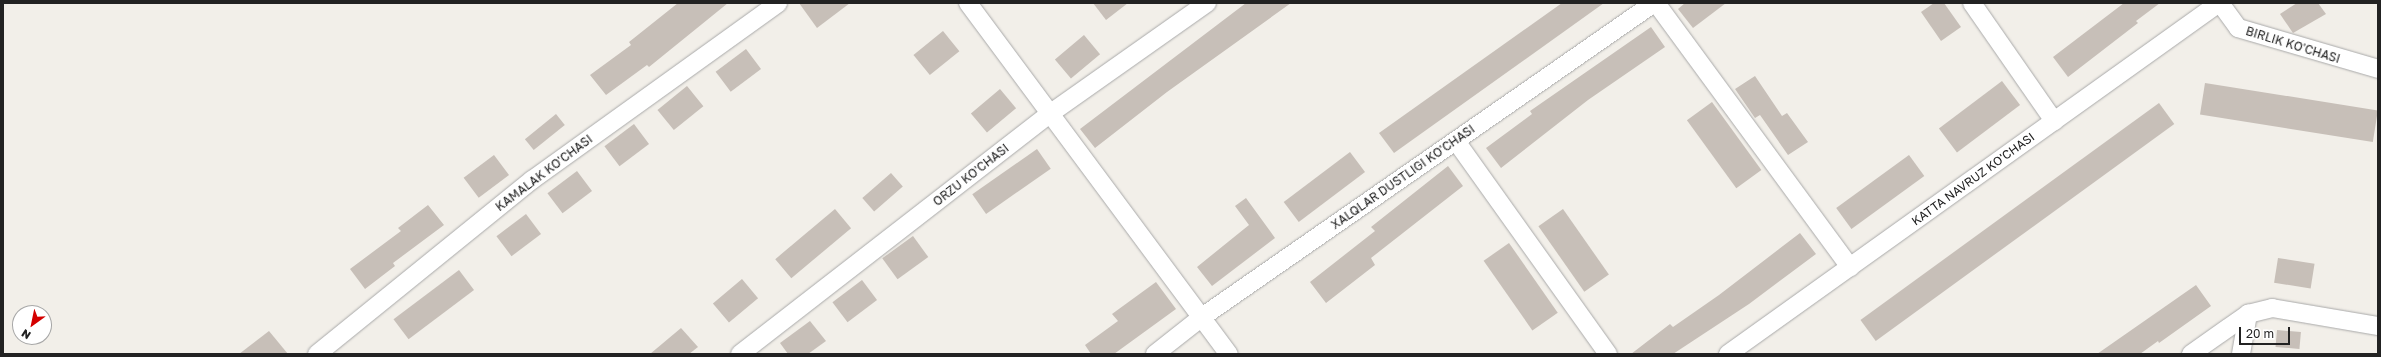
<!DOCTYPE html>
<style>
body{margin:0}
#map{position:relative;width:2381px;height:357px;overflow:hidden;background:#f2efe9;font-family:"Golos Text",sans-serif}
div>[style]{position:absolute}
.building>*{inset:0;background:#c7bfb8;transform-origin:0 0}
.roads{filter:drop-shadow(0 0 1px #a9a9a9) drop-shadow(0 0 1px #a9a9a9)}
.minor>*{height:18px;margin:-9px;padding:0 9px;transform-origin:9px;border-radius:9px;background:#fff}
span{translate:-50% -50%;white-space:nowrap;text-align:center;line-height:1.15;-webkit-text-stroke:3px #fff;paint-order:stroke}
.street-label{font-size:12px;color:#222}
.frame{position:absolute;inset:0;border:4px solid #222;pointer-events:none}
.north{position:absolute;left:12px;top:305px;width:40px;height:40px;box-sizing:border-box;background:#fff;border:1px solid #a7a7a7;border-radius:50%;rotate:213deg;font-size:11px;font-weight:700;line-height:16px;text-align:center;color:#222}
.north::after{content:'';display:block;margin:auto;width:14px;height:18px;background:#d40000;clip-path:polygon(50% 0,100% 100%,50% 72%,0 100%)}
.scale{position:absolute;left:2239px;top:327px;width:51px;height:18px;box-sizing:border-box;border:2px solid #222;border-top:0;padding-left:5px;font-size:12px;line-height:14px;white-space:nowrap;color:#222;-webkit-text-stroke:3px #fff;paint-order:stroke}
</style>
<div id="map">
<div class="building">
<i style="clip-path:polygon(678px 3px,728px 3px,649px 67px,647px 65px,606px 95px,590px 75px,631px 45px,629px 42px)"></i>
<i style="clip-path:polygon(799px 3px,850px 3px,817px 28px)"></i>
<i style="clip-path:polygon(1093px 3px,1128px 3px,1106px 20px)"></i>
<i style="clip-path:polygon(1246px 3px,1291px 3px,1167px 92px,1095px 148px,1080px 129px)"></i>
<i style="clip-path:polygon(1562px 3px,1604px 3px,1394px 153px,1379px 133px)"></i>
<i style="clip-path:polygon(1685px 3px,1726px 3px,1693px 28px,1678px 9px)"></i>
<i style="clip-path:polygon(1934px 3px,1944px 3px,1961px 27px,1941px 41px,1921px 12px)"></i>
<i style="clip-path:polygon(2124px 3px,2160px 3px,2136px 21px,2138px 23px,2068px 77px,2053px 57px)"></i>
<i style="clip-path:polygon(2297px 3px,2318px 3px,2326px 14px,2293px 33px,2280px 14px)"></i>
<i style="clip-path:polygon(1651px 27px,1665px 47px,1588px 100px,1501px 168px,1486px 148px,1532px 114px,1530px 111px)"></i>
<i style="left:943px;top:31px;width:26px;height:38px;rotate:51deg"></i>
<i style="left:1084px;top:35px;width:25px;height:38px;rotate:50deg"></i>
<i style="left:746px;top:49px;width:25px;height:38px;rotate:53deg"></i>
<i style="clip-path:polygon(1755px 76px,1782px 116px,1787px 113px,1808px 142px,1788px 155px,1760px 115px,1755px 118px,1735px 89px)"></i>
<i style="left:2002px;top:81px;width:30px;height:79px;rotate:53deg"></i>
<i style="left:2205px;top:83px;width:175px;height:32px;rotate:9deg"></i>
<i style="left:687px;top:86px;width:26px;height:38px;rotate:51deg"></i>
<i style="left:1000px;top:89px;width:25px;height:38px;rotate:50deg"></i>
<i style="left:1712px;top:102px;width:84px;height:31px;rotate:54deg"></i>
<i style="left:2159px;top:103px;width:26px;height:369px;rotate:54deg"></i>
<i style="left:556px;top:114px;width:14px;height:40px;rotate:51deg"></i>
<i style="left:634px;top:124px;width:25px;height:37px;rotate:53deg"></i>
<i style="left:1037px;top:149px;width:24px;height:79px;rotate:55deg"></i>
<i style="left:1350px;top:152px;width:25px;height:83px;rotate:53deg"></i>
<i style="left:494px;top:155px;width:25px;height:38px;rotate:53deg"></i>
<i style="left:1909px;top:155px;width:26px;height:90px;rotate:54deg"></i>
<i style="clip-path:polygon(1448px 166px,1463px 186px,1371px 258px,1375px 265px,1326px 303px,1310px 282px,1375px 231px,1371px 227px)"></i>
<i style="left:577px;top:171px;width:25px;height:37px;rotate:53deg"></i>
<i style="left:891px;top:173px;width:18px;height:38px;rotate:49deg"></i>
<i style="clip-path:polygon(1246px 198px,1275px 238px,1212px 286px,1197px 267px,1249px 225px,1235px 206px)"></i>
<i style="clip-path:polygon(428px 205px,444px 225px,393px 263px,395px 266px,365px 289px,350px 269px,401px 231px,398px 228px)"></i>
<i style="left:835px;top:209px;width:25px;height:78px;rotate:50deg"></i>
<i style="left:1563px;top:209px;width:80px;height:30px;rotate:55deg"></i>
<i style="left:526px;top:214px;width:25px;height:37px;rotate:53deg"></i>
<i style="clip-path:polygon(1800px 233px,1816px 254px,1749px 304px,1673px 354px,1631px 354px,1670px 324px,1673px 327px,1719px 295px)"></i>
<i style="left:913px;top:236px;width:26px;height:38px;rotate:54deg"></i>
<i style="left:1509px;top:243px;width:85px;height:31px;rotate:55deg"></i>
<i style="left:2278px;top:258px;width:37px;height:25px;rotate:9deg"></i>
<i style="left:459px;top:270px;width:25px;height:82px;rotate:53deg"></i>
<i style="left:742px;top:279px;width:25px;height:38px;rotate:50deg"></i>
<i style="left:862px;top:280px;width:25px;height:37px;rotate:53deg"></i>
<i style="clip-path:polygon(1156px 282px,1176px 309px,1114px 354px,1091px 354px,1085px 345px,1118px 321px,1112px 314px)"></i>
<i style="clip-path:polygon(2196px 285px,2211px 306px,2159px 343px,2158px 341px,2140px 354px,2097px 354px)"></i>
<i style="clip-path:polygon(810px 321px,826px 341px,808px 354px,788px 354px,780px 343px)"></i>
<i style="clip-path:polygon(681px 328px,698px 347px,689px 354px,650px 354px)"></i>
<i style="left:2277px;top:330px;width:24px;height:17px;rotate:5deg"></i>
<i style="clip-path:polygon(269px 331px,288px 354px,239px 354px)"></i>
</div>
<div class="roads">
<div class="minor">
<i style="left:968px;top:3px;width:437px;rotate:53.4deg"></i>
<i style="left:1656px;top:3px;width:328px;rotate:53.7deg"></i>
<i style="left:1972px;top:3px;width:144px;rotate:55.2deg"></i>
<i style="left:2220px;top:3px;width:31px;rotate:54deg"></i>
<i style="left:2238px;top:28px;width:146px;rotate:16.3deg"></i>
<i style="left:1456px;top:141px;width:262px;rotate:54.5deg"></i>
<i style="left:317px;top:354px;width:277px;rotate:-39deg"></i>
<i style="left:532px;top:180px;width:303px;rotate:-35.7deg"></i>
<i style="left:740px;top:354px;width:393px;rotate:-37.8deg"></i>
<i style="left:1051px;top:113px;width:191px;rotate:-35.2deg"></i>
<i style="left:1155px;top:354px;width:60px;rotate:-38.2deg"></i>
<i style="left:1202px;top:317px;width:550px;rotate:-34.79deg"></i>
<i style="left:1728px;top:354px;width:604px;rotate:-35.56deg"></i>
<i style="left:2191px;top:354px;width:70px;rotate:-35.1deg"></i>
<i style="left:2248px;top:314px;width:25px;rotate:-14deg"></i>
<i style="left:2272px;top:308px;width:108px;rotate:9.6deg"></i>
<i style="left:2241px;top:354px;width:41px;rotate:-80.1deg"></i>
</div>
</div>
<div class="street-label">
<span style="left:2293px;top:45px;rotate:17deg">BIRLIK KO'CHASI</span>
<span style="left:544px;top:173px;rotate:-37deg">KAMALAK KO'CHASI</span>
<span style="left:971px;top:175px;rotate:-38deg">ORZU KO'CHASI</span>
<span style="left:1403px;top:177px;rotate:-35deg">XALQLAR DUSTLIGI KO'CHASI</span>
<span style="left:1973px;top:179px;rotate:-36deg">KATTA NAVRUZ KO'CHASI</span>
</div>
<div class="frame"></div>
<div class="north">N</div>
<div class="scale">20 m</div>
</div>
